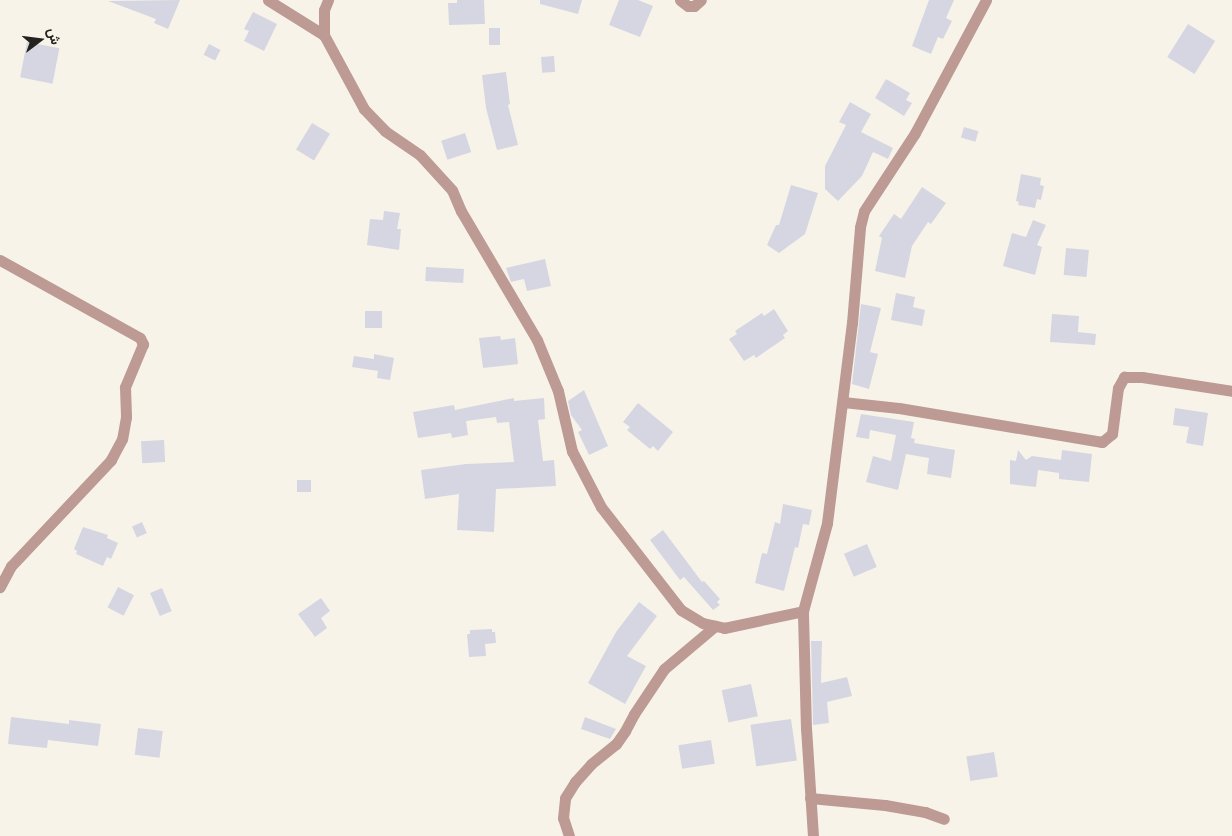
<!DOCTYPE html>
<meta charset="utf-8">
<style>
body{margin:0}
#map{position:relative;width:1232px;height:836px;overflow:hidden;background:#f8f3e9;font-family:"Noto Sans",Vazirmatn,sans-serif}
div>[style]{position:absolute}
.building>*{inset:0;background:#d5d6e1;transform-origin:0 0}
.street>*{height:11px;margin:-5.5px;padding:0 5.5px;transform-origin:5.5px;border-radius:5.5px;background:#bd9a94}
span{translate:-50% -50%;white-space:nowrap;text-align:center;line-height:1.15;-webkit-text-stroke:4px #f8f3e9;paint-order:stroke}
.north{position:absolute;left:15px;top:15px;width:50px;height:50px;-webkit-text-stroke:4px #f8f3e9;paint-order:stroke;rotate:75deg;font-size:14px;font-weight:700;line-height:20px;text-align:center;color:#24221e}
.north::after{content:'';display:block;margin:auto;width:18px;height:22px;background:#24221e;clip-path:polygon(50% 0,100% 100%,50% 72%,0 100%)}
</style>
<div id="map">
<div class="building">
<i style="clip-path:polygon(180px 0,168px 29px,154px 23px,156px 19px,108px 1px)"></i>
<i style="clip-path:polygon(457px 0,484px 0,485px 24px,449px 25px,448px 3px,457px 3px)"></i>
<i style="clip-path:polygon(540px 0,582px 0,578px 14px,540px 4px)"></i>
<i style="clip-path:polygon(619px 0,638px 0,653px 6px,640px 37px,609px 25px)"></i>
<i style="clip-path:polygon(929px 0,954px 0,946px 18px,952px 21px,943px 39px,938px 37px,931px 54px,912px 46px)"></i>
<i style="clip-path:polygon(253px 12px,277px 24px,264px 51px,244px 41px,249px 31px,244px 29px)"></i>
<i style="left:1188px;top:24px;width:32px;height:39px;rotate:32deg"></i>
<i style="left:489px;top:28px;width:11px;height:17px"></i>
<i style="left:27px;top:42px;width:33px;height:36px;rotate:11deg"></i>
<i style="left:209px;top:44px;width:13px;height:12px;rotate:27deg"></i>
<i style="left:554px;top:56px;width:16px;height:13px;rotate:86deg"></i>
<i style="clip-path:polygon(506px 72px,510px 104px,508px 105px,518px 145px,497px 150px,486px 108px,482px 75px)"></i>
<i style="clip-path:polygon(886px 79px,910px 93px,906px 100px,912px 103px,904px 116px,875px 98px)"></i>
<i style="clip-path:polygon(850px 102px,871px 114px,861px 132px,893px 148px,888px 159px,873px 152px,862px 176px,838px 201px,825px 189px,825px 166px,846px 125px,839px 122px)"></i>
<i style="left:312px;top:123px;width:21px;height:31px;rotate:31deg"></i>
<i style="left:964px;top:127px;width:15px;height:11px;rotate:16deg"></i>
<i style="left:465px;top:133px;width:20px;height:25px;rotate:72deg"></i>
<i style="clip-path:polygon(1021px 174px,1041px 178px,1040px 185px,1044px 186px,1041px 200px,1037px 199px,1035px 208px,1018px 205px,1019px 202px,1016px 201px)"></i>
<i style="clip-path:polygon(791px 185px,818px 193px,805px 234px,779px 253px,767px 245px,776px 225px,779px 225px)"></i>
<i style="clip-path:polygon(922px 187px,946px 203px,931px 224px,928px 222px,912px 246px,905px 278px,875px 271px,882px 238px,879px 236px,894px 214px,901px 219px)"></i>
<i style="clip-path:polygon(384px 211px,400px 213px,397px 229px,401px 229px,399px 250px,367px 245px,370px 219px,383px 220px)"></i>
<i style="clip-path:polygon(1033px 220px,1046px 225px,1037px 245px,1042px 247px,1035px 275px,1003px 266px,1012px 233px,1026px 237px)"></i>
<i style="left:1066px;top:248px;width:23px;height:27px;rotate:5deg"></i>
<i style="clip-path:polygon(545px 259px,551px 286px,527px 291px,524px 279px,511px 282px,506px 268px)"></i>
<i style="left:426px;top:267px;width:38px;height:14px;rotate:3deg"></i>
<i style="clip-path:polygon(896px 293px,915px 297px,913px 307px,925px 310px,922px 326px,891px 320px)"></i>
<i style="clip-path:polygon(861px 304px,881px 308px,870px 352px,878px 354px,869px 389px,852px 384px)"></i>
<i style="clip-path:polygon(774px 309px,788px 331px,783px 335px,785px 338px,756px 358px,754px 355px,744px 361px,729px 339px,737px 334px,735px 331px,762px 313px,764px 316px)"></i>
<i style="left:365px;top:311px;width:17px;height:17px"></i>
<i style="clip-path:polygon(1052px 314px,1079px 316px,1078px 332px,1096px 334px,1095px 345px,1050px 342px)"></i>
<i style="clip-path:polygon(500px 336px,501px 340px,515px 338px,518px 364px,483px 368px,479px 338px)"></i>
<i style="clip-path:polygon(374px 354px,394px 358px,390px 380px,377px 378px,378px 371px,352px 367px,354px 356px,374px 359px)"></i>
<i style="clip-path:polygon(584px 390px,608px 446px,589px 455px,578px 432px,582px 430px,571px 415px,568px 401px)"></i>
<i style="clip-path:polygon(514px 398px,514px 401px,544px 398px,545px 419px,538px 420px,543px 461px,554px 460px,556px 486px,496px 489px,494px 532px,457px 530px,459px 494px,425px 499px,421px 470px,466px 464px,514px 462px,509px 422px,497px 423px,496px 417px,466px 421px,468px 435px,452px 438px,451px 433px,418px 438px,413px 412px,454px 405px,455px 410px)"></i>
<i style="clip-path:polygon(638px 403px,673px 432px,658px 451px,653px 446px,650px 449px,627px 430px,630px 427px,623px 422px)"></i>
<i style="clip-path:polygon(1175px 408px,1208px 413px,1203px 446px,1186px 443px,1189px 427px,1173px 425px)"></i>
<i style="clip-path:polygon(861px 414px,914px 422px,911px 438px,915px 439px,914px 443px,955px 450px,951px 478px,927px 474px,929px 458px,906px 454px,898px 490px,866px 482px,873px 456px,891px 461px,896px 435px,870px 430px,869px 439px,856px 437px)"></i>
<i style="left:164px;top:440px;width:22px;height:23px;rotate:87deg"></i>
<i style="clip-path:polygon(1018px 450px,1026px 460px,1032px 456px,1061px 460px,1062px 450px,1092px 454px,1089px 482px,1059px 479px,1059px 473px,1038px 470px,1036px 487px,1010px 484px,1010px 460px,1016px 461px)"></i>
<i style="left:297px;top:480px;width:14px;height:12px"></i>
<i style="clip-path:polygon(783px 504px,812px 510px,809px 525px,803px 524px,798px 548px,795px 547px,784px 591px,755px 583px,762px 553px,767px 554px,775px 522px,780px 524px)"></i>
<i style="left:142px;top:522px;width:12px;height:11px;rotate:66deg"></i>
<i style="clip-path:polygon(83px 527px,108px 535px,107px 538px,118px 543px,111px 559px,107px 557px,103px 566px,76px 554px,77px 551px,74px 549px)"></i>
<i style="clip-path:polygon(663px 530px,702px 582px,704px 581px,720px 599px,717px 602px,720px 605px,713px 610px,684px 577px,680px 580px,650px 540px)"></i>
<i style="left:867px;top:544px;width:25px;height:25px;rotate:67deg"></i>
<i style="left:118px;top:587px;width:18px;height:23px;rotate:27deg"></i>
<i style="left:162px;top:588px;width:25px;height:13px;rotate:67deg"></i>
<i style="clip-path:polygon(321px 598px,330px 611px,321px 618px,327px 628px,315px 637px,298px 614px)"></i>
<i style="clip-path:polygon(639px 602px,657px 616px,627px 656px,646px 666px,625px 704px,588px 683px,616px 632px)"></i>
<i style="clip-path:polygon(492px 629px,492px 632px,495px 632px,496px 643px,485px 644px,486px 656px,469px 657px,467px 634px,470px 634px,470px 630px)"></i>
<i style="clip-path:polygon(811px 641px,822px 641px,821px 683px,847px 677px,852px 696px,827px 702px,829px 723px,813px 725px)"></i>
<i style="left:751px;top:684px;width:33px;height:30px;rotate:78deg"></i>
<i style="clip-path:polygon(11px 717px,69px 724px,69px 720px,101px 724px,98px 746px,48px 740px,47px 748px,8px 744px)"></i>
<i style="clip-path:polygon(585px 717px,616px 729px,610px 739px,581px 729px)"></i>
<i style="left:791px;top:719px;width:42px;height:41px;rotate:82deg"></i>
<i style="left:138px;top:728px;width:25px;height:27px;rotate:7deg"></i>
<i style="left:711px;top:740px;width:24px;height:33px;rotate:81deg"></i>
<i style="left:994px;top:752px;width:25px;height:28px;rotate:81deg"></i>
</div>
<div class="street">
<i style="left:268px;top:0;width:66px;rotate:32deg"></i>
<i style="left:324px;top:35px;width:84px;rotate:61.6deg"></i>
<i style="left:364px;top:109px;width:30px;rotate:46deg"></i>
<i style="left:385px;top:131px;width:42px;rotate:34.4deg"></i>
<i style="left:420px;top:155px;width:47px;rotate:47.6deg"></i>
<i style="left:452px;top:190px;width:23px;rotate:67deg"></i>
<i style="left:461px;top:211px;width:150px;rotate:59.5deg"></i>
<i style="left:537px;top:340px;width:55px;rotate:67.6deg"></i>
<i style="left:558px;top:391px;width:62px;rotate:76.9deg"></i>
<i style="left:572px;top:451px;width:63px;rotate:62.6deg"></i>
<i style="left:601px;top:507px;width:130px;rotate:52.2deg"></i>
<i style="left:681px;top:610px;width:26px;rotate:31deg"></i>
<i style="left:703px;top:623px;width:22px;rotate:13deg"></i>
<i style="left:724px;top:628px;width:81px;rotate:-12.1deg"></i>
<i style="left:680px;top:0;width:10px;rotate:37deg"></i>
<i style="left:688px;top:6px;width:6px"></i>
<i style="left:694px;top:6px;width:9px;rotate:-41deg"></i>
<i style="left:324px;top:35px;width:25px;rotate:-90deg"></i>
<i style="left:324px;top:10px;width:11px;rotate:-68deg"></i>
<i style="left:0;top:260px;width:160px;rotate:29.1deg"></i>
<i style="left:140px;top:338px;width:7px;rotate:63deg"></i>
<i style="left:143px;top:344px;width:47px;rotate:112.7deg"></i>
<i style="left:125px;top:387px;width:30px;rotate:88deg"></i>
<i style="left:126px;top:417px;width:22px;rotate:100deg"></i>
<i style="left:122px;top:439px;width:24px;rotate:118deg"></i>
<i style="left:111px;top:460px;width:146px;rotate:133.3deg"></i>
<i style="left:11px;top:566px;width:24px;rotate:118deg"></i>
<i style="left:843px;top:402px;width:56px;rotate:6.1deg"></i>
<i style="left:899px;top:408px;width:206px;rotate:9.5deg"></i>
<i style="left:1102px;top:442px;width:13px;rotate:-39deg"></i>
<i style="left:1112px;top:434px;width:46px;rotate:-82.6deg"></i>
<i style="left:1118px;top:388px;width:13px;rotate:-61deg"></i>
<i style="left:1124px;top:377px;width:18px"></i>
<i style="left:1142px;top:377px;width:91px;rotate:8.8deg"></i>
<i style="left:810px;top:798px;width:75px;rotate:5.3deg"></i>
<i style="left:885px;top:805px;width:41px;rotate:9.9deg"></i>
<i style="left:925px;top:812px;width:20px;rotate:20deg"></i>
<i style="left:569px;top:836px;width:19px;rotate:-108deg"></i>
<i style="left:563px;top:818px;width:20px;rotate:-84deg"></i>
<i style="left:565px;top:798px;width:19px;rotate:-58deg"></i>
<i style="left:575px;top:782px;width:24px;rotate:-48deg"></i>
<i style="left:591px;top:764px;width:32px;rotate:-39deg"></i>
<i style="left:616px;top:744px;width:16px;rotate:-55deg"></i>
<i style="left:625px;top:731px;width:19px;rotate:-62deg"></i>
<i style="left:634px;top:714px;width:54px;rotate:-56.3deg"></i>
<i style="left:664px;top:669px;width:67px;rotate:-40.1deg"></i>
<i style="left:813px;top:836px;width:107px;rotate:-93.7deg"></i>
<i style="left:806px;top:729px;width:118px;rotate:-91.5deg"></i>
<i style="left:803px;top:611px;width:91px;rotate:-74.7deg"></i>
<i style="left:827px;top:523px;width:202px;rotate:-82.9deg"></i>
<i style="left:852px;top:323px;width:96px;rotate:-85.2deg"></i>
<i style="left:860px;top:227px;width:16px;rotate:-76deg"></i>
<i style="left:864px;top:211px;width:93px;rotate:-56.8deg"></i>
<i style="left:915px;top:133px;width:151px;rotate:-61.9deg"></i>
</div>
<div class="north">ش</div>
</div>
